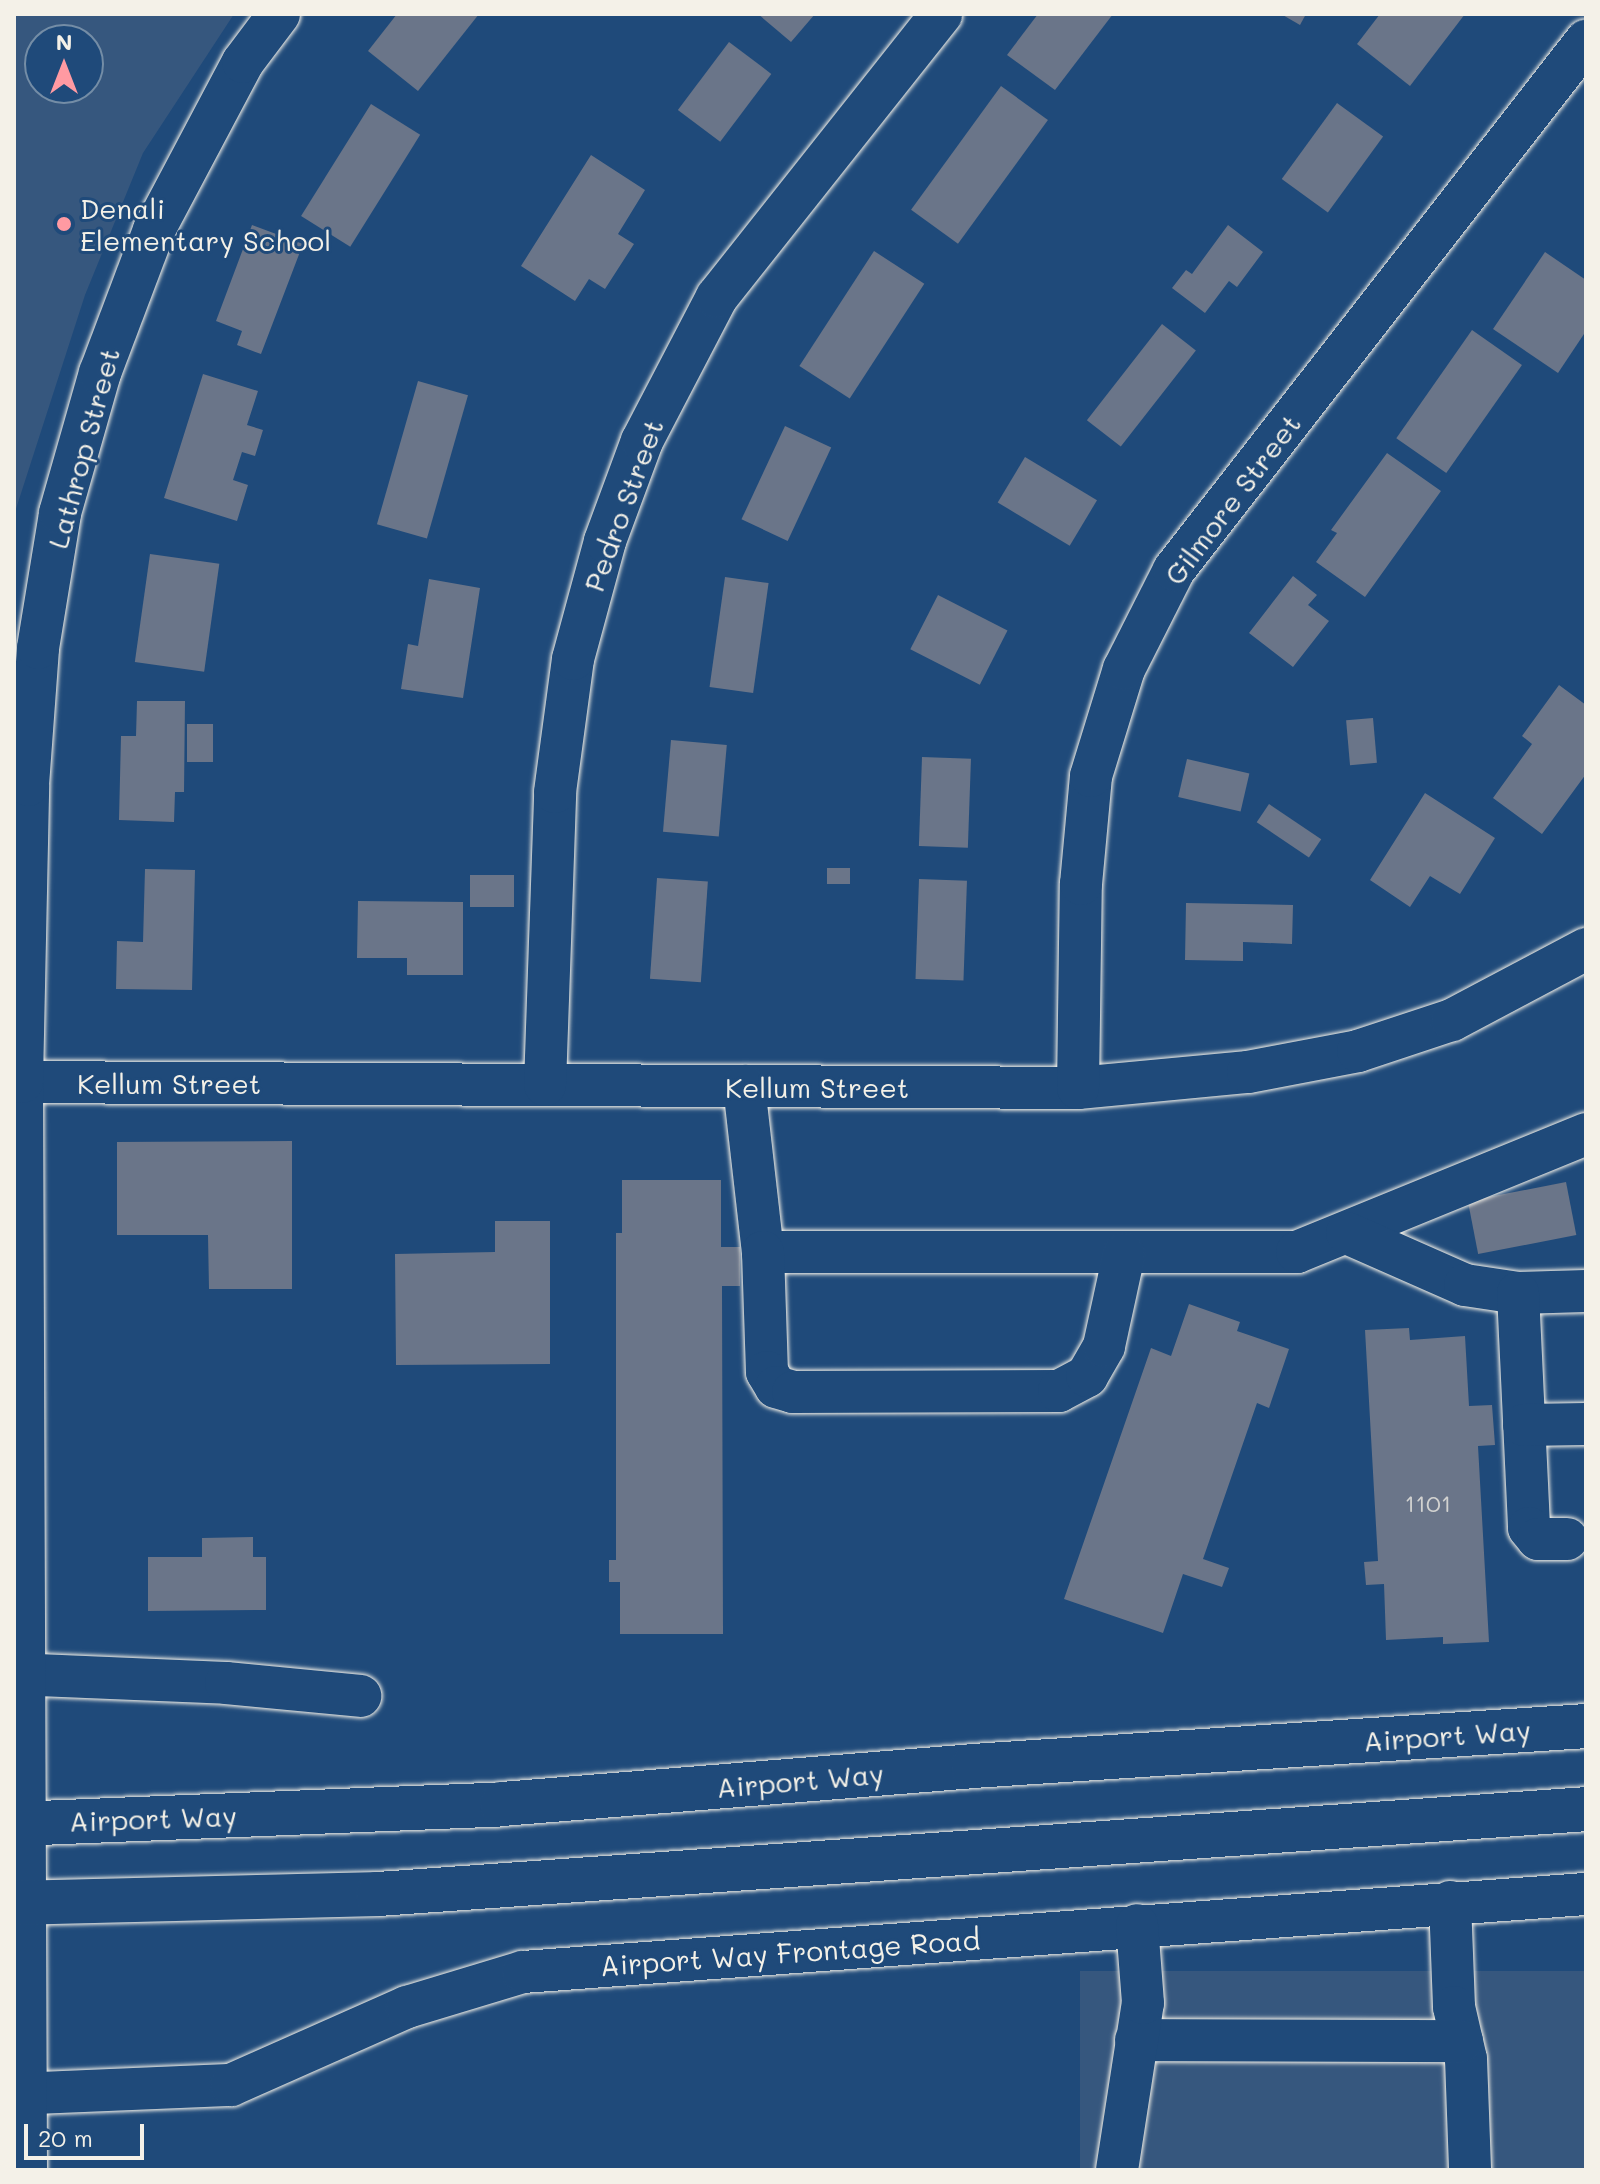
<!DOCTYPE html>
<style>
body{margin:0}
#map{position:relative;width:1600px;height:2184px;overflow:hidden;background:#1f4a7a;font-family:Mali,sans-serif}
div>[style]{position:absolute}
.built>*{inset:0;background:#36577e;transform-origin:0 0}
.building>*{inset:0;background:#6a7589;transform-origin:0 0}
.roads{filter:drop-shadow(0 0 2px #f4f1e8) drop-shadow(0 0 2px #f4f1e8)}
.minor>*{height:42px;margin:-21px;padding:0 21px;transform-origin:21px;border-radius:21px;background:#1f4a7a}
.major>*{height:44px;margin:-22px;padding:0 22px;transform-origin:22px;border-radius:22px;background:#1f4a7a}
.dots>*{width:22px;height:22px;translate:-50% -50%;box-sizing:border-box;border:4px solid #1f4a7a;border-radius:50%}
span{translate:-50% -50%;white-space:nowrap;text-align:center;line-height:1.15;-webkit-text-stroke:6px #1f4a7a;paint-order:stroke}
.number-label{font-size:24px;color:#d2d2d0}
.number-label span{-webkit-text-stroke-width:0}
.poi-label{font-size:28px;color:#f4f1e8}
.left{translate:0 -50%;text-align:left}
.street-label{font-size:28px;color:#f4f1e8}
.frame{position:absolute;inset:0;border:16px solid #f4f1e8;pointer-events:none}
.north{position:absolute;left:24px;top:24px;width:80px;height:80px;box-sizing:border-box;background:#1f4a7a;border:2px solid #748da6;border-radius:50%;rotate:0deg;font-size:22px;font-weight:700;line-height:32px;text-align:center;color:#f4f1e8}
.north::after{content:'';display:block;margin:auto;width:28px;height:36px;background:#ff9aa2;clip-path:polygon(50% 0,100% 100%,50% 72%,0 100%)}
.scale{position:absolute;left:24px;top:2124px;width:120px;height:36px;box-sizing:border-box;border:4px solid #f4f1e8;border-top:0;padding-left:10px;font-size:24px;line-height:28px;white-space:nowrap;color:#f4f1e8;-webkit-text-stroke:6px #1f4a7a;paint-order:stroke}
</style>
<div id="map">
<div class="built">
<i style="clip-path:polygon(evenodd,14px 14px,234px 14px,143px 153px,85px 295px,14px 515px,14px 14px,40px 40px,88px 40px,88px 88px,40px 88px,40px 40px)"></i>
<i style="left:1586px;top:1971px;width:199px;height:506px;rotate:90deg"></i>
</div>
<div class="building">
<i style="clip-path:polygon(397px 14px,479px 14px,418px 91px,368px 51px)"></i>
<i style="clip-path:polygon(758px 14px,815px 14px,791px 42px)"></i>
<i style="clip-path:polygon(1038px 14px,1113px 14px,1055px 90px,1007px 55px)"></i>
<i style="clip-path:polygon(1281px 14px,1306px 14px,1300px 25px)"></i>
<i style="clip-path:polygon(1380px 14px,1465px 14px,1410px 86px,1357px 44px)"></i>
<i style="left:729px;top:42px;width:53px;height:85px;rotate:37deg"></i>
<i style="left:1001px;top:86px;width:58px;height:153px;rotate:36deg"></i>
<i style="left:1337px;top:103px;width:57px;height:94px;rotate:36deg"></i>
<i style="left:371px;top:104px;width:58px;height:132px;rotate:32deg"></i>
<i style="clip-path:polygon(591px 155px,645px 190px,618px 234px,634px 244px,605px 289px,589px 279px,575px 301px,521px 266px)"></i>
<i style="clip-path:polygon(252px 225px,303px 244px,261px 354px,237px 345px,242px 331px,216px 321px)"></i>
<i style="clip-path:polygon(1228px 225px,1263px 252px,1237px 287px,1229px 281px,1205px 313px,1172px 288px,1186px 270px,1192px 274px)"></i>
<i style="left:874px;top:251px;width:60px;height:137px;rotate:33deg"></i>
<i style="clip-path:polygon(1545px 252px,1586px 280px,1586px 331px,1558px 373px,1493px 329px)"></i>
<i style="left:1162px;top:324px;width:43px;height:122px;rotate:38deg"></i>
<i style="left:1472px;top:330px;width:61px;height:132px;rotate:35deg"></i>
<i style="clip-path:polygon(203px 374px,258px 391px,247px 425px,263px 430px,255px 456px,242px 452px,233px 480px,248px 485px,237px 521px,164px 498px)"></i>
<i style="left:418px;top:381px;width:52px;height:149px;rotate:16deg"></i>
<i style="left:785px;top:426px;width:51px;height:103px;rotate:25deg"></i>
<i style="clip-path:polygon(1387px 453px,1441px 491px,1365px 597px,1316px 562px,1337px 533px,1331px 530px)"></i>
<i style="left:1025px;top:457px;width:84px;height:53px;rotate:31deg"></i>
<i style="left:150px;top:554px;width:70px;height:109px;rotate:8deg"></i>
<i style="clip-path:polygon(1293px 576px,1317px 595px,1308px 605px,1329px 621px,1293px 667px,1249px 633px)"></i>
<i style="left:725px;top:577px;width:44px;height:111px;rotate:8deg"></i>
<i style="clip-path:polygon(429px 579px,480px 588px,463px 698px,401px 689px,408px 644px,418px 646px)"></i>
<i style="left:938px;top:595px;width:78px;height:61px;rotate:27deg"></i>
<i style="clip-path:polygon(1559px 685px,1586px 705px,1586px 774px,1542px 834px,1493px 798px,1532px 744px,1522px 736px)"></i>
<i style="clip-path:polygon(137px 701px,185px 701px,184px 792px,175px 792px,174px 822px,119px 820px,121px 736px,136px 736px)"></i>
<i style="left:1373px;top:718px;width:45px;height:27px;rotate:85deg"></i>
<i style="left:187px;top:724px;width:26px;height:38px"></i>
<i style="left:671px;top:740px;width:56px;height:92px;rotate:5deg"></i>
<i style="left:922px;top:757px;width:49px;height:89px;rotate:2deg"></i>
<i style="left:1187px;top:759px;width:64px;height:39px;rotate:13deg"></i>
<i style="clip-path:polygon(1425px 793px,1495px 838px,1460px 894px,1430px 876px,1410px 907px,1370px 880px)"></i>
<i style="left:1269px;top:804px;width:63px;height:22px;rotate:34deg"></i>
<i style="left:827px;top:868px;width:23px;height:16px"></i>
<i style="clip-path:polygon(145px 869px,195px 870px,192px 990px,116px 989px,117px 941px,143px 942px)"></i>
<i style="left:470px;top:875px;width:44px;height:32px"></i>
<i style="left:657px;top:878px;width:51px;height:101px;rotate:4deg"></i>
<i style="left:919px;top:879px;width:48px;height:100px;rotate:2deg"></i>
<i style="clip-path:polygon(358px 901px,463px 902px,463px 975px,407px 975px,407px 958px,357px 958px)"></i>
<i style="clip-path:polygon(1186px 903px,1293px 905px,1292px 944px,1243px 942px,1243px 961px,1185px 960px)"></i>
<i style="clip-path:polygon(292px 1141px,292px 1289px,209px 1289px,208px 1235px,117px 1235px,117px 1142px)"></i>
<i style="clip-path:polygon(622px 1180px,721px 1180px,721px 1247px,740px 1247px,740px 1286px,722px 1286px,723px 1634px,620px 1634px,620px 1582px,609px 1582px,609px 1560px,616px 1560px,616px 1233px,622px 1233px)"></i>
<i style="left:1566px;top:1182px;width:54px;height:100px;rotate:79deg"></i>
<i style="clip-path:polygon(495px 1221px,550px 1221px,550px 1364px,396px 1365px,395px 1254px,495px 1252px)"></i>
<i style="clip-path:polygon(1189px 1304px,1240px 1322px,1237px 1331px,1289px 1349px,1269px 1408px,1257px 1403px,1203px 1559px,1229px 1568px,1222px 1587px,1183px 1574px,1163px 1633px,1064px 1599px,1151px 1348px,1171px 1356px)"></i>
<i style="clip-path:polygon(1409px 1328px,1410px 1340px,1465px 1336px,1469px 1406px,1492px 1405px,1495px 1445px,1478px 1446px,1489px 1642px,1443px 1644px,1443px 1637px,1386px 1640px,1384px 1584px,1366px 1585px,1364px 1562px,1378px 1561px,1365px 1330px)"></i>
<i style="clip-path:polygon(253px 1537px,253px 1557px,266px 1557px,266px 1610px,148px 1611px,148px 1557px,202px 1557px,202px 1538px)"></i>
</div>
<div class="roads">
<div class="minor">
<i style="left:14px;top:1082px;width:1064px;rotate:0.32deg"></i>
<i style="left:1078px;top:1088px;width:171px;rotate:-5.4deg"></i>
<i style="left:1248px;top:1072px;width:112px;rotate:-10.8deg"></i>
<i style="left:1358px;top:1051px;width:99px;rotate:-18.3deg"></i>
<i style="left:1452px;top:1020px;width:152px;rotate:-27.9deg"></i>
<i style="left:545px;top:1085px;width:293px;rotate:-88deg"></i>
<i style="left:555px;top:792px;width:134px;rotate:-82.3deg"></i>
<i style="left:573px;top:659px;width:122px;rotate:-74.8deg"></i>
<i style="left:605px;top:541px;width:107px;rotate:-69.7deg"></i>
<i style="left:642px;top:441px;width:162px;rotate:-62.5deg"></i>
<i style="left:717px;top:297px;width:361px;rotate:-51.6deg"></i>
<i style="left:744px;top:1086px;width:167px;rotate:83.5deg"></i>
<i style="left:763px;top:1252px;width:534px"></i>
<i style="left:1297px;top:1252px;width:312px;rotate:-22.2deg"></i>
<i style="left:1078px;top:1088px;width:204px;rotate:-89.2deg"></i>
<i style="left:1081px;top:884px;width:108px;rotate:-84.7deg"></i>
<i style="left:1091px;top:776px;width:112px;rotate:-72.9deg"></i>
<i style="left:1124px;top:669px;width:111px;rotate:-63.2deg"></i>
<i style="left:1174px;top:570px;width:671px;rotate:-52.09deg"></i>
<i style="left:1347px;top:1233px;width:129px;rotate:23.8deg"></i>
<i style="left:1465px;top:1285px;width:54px;rotate:8.6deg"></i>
<i style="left:1518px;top:1293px;width:68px;rotate:-1.7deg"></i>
<i style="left:763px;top:1252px;width:120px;rotate:88.1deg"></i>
<i style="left:767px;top:1372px;width:17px;rotate:59deg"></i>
<i style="left:776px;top:1387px;width:18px;rotate:16deg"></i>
<i style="left:793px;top:1392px;width:266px;rotate:-0.2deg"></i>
<i style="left:1059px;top:1391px;width:32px;rotate:-28deg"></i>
<i style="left:1087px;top:1376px;width:34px;rotate:-60deg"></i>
<i style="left:1104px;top:1346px;width:94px;rotate:-77.7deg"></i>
<i style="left:1518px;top:1293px;width:235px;rotate:87.3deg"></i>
<i style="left:1529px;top:1528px;width:14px;rotate:51deg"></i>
<i style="left:1538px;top:1539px;width:29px"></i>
<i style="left:1524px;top:1425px;width:62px;rotate:-0.9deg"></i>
<i style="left:14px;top:1674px;width:212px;rotate:2.4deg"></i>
<i style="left:226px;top:1683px;width:135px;rotate:5.5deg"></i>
<i style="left:1450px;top:1902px;width:105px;rotate:87.8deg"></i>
<i style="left:1454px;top:2007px;width:53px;rotate:77deg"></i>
<i style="left:1466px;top:2059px;width:111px;rotate:87.9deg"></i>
<i style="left:1136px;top:2040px;width:326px;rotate:0.2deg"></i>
<i style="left:14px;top:2094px;width:217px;rotate:-2.4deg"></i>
<i style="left:231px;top:2085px;width:193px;rotate:-23.9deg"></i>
<i style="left:407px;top:2007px;width:121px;rotate:-16.8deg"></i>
<i style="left:523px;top:1972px;width:1066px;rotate:-4.2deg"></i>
<i style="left:26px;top:2170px;width:1088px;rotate:-90.21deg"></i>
<i style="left:22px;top:1082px;width:297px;rotate:-88.8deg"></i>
<i style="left:28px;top:785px;width:137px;rotate:-85.8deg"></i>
<i style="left:38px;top:648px;width:137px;rotate:-80.7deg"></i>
<i style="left:60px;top:513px;width:146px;rotate:-74.1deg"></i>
<i style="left:100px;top:373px;width:153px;rotate:-69.3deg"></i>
<i style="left:154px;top:230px;width:190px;rotate:-62.1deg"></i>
<i style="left:243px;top:62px;width:60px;rotate:-53.1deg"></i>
<i style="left:1117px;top:2170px;width:169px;rotate:-81.2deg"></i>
<i style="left:1143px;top:2003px;width:78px;rotate:-94.4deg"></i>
</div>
<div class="major">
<i style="left:14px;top:1824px;width:488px;rotate:-2.3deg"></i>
<i style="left:502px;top:1804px;width:473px;rotate:-4.6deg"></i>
<i style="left:973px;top:1766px;width:614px;rotate:-3.73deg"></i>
<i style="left:14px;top:1903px;width:364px;rotate:-1.4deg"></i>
<i style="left:378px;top:1894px;width:1211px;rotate:-4.02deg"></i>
</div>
</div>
<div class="dots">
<i style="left:64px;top:224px;background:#ff9aa2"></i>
</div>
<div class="number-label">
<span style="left:1428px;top:1503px">1101</span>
</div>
<div class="poi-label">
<span class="left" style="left:80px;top:224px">Denali<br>Elementary School</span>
</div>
<div class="street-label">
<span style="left:83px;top:448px;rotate:-75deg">Lathrop Street</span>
<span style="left:1232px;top:499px;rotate:-53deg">Gilmore Street</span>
<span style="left:623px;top:505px;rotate:-70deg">Pedro Street</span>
<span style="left:169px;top:1083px">Kellum Street</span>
<span style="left:817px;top:1087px">Kellum Street</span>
<span style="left:1447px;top:1735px;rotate:-4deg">Airport Way</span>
<span style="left:800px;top:1780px;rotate:-5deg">Airport Way</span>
<span style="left:153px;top:1818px;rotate:-2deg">Airport Way</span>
<span style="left:790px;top:1952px;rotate:-4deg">Airport Way Frontage Road</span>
</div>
<div class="frame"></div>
<div class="north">N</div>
<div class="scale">20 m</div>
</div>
